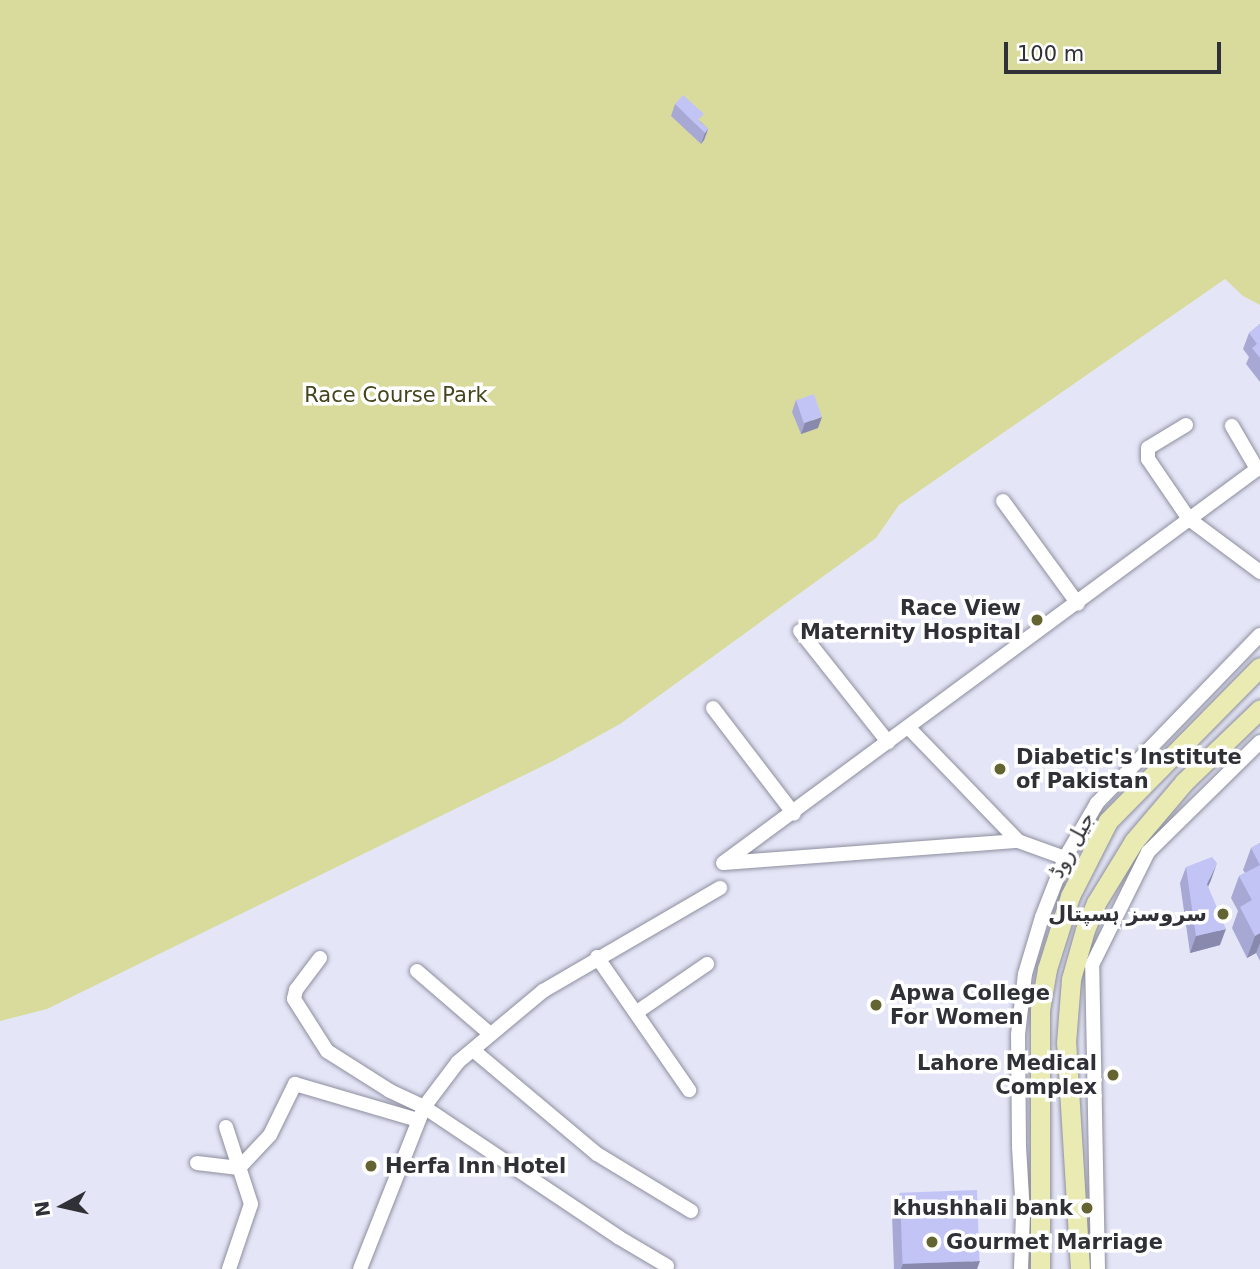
<!DOCTYPE html>
<meta charset="utf-8">
<style>
body{margin:0}
#map{position:relative;width:1260px;height:1269px;overflow:hidden;background:#e4e6f7;font-family:"DejaVu Sans","Noto Sans Arabic",sans-serif}
div>[style]{position:absolute}
.green>*{inset:0;background:#d9db9d}
.roads{filter:drop-shadow(0 0 2px #8d8e9e) drop-shadow(0 0 2px #8d8e9e)}
.minor>*{height:14px;margin:-7px;padding:0 7px;transform-origin:7px;border-radius:7px;background:#fff}
.major>*{height:19px;margin:-9.5px;padding:0 9.5px;transform-origin:9.5px;border-radius:9.5px;background:#e9ebb3}
.wall>*{inset:0;background:#a7a9d4}
.shaded-wall>*{inset:0;background:#8889ac}
.building>*{inset:0;background:#c2c4f6;transform-origin:0 0}
.dots>*{width:19px;height:19px;translate:-50% -50%;box-sizing:border-box;border:4px solid #fff;border-radius:50%}
span{translate:-50% -50%;white-space:nowrap;text-align:center;line-height:1.15;-webkit-text-stroke:7px #fff;paint-order:stroke}
.park-label{font-size:21px;color:#44451d}
.poi-label{font-size:21px;color:#303037;font-weight:700}
.right{translate:-100% -50%;text-align:right}
.left{translate:0 -50%;text-align:left}
.street-label{font-size:21px;color:#303037}
.north{position:absolute;left:28px;top:1171px;width:70px;height:70px;-webkit-text-stroke:5px #fff;paint-order:stroke;rotate:262deg;font-size:19px;font-weight:700;line-height:28px;text-align:center;color:#303037}
.north::after{content:'';display:block;margin:auto;width:24px;height:32px;background:#303037;clip-path:polygon(50% 0,100% 100%,50% 72%,0 100%)}
.scale{position:absolute;left:1004px;top:42px;width:217px;height:32px;box-sizing:border-box;border:4px solid #303037;border-top:0;padding-left:9px;font-size:21px;line-height:24px;white-space:nowrap;color:#303037;-webkit-text-stroke:5px #fff;paint-order:stroke}
</style>
<div id="map">
<div class="green">
<i style="clip-path:polygon(0 0,1260px 0,1260px 305px,1243px 296px,1225px 279px,899px 505px,876px 538px,620px 724px,553px 761px,47px 1009px,0 1021px)"></i>
</div>
<div class="roads">
<div class="minor">
<i style="left:1186px;top:425px;width:44px;rotate:148.8deg"></i>
<i style="left:1148px;top:448px;width:11px;rotate:90deg"></i>
<i style="left:1148px;top:459px;width:73px;rotate:55.7deg"></i>
<i style="left:1189px;top:519px;width:89px;rotate:36.7deg"></i>
<i style="left:1003px;top:501px;width:127px;rotate:53.9deg"></i>
<i style="left:800px;top:631px;width:142px;rotate:51.6deg"></i>
<i style="left:713px;top:708px;width:133px;rotate:52.6deg"></i>
<i style="left:908px;top:727px;width:158px;rotate:46deg"></i>
<i style="left:723px;top:863px;width:664px;rotate:-36.42deg"></i>
<i style="left:1257px;top:469px;width:50px;rotate:-120.2deg"></i>
<i style="left:724px;top:863px;width:295px;rotate:-4.3deg"></i>
<i style="left:1018px;top:841px;width:50px;rotate:19.9deg"></i>
<i style="left:597px;top:957px;width:162px;rotate:55.3deg"></i>
<i style="left:320px;top:958px;width:40px;rotate:127deg"></i>
<i style="left:296px;top:990px;width:9px;rotate:103deg"></i>
<i style="left:294px;top:999px;width:62px;rotate:57.6deg"></i>
<i style="left:327px;top:1051px;width:75px;rotate:32.4deg"></i>
<i style="left:390px;top:1091px;width:38px;rotate:25deg"></i>
<i style="left:424px;top:1107px;width:234px;rotate:33.8deg"></i>
<i style="left:618px;top:1237px;width:57px;rotate:30.6deg"></i>
<i style="left:417px;top:971px;width:95px;rotate:40.7deg"></i>
<i style="left:637px;top:1012px;width:85px;rotate:-34.4deg"></i>
<i style="left:473px;top:1050px;width:162px;rotate:40deg"></i>
<i style="left:597px;top:1154px;width:110px;rotate:31.2deg"></i>
<i style="left:226px;top:1127px;width:81px;rotate:72deg"></i>
<i style="left:251px;top:1204px;width:69px;rotate:108.7deg"></i>
<i style="left:197px;top:1163px;width:42px;rotate:6.8deg"></i>
<i style="left:239px;top:1168px;width:45px;rotate:-46.8deg"></i>
<i style="left:270px;top:1135px;width:57px;rotate:-63.9deg"></i>
<i style="left:295px;top:1084px;width:128px;rotate:16.3deg"></i>
<i style="left:360px;top:1269px;width:174px;rotate:-68.4deg"></i>
<i style="left:424px;top:1107px;width:56px;rotate:-52.9deg"></i>
<i style="left:458px;top:1062px;width:111px;rotate:-39.9deg"></i>
<i style="left:543px;top:991px;width:205px;rotate:-30.2deg"></i>
<i style="left:1021px;top:1269px;width:55px;rotate:-87.9deg"></i>
<i style="left:1023px;top:1214px;width:68px;rotate:-93.4deg"></i>
<i style="left:1019px;top:1146px;width:111px;rotate:-90.5deg"></i>
<i style="left:1018px;top:1035px;width:61px;rotate:-83.5deg"></i>
<i style="left:1025px;top:974px;width:59px;rotate:-73.4deg"></i>
<i style="left:1042px;top:917px;width:63px;rotate:-68.7deg"></i>
<i style="left:1065px;top:858px;width:64px;rotate:-59.8deg"></i>
<i style="left:1097px;top:803px;width:234px;rotate:-45.9deg"></i>
<i style="left:1098px;top:1269px;width:304px;rotate:-91.1deg"></i>
<i style="left:1092px;top:965px;width:126px;rotate:-63.6deg"></i>
<i style="left:1148px;top:852px;width:157px;rotate:-44.5deg"></i>
</div>
<div class="major">
<i style="left:1040px;top:1269px;width:259px;rotate:-90deg"></i>
<i style="left:1040px;top:1010px;width:42px;rotate:-80.3deg"></i>
<i style="left:1047px;top:969px;width:77px;rotate:-72.5deg"></i>
<i style="left:1070px;top:896px;width:84px;rotate:-63.1deg"></i>
<i style="left:1108px;top:821px;width:216px;rotate:-45.4deg"></i>
<i style="left:1080px;top:1269px;width:226px;rotate:-93.5deg"></i>
<i style="left:1066px;top:1043px;width:64px;rotate:-85.5deg"></i>
<i style="left:1071px;top:979px;width:51px;rotate:-74.1deg"></i>
<i style="left:1085px;top:930px;width:29px;rotate:-68deg"></i>
<i style="left:1096px;top:903px;width:73px;rotate:-58.5deg"></i>
<i style="left:1134px;top:841px;width:77px;rotate:-49.7deg"></i>
<i style="left:1184px;top:782px;width:105px;rotate:-43.8deg"></i>
</div>
</div>
<div class="wall">
<i style="clip-path:polygon(675px 104px,701px 122px,708px 129px,704px 140px,701px 144px,671px 116px)"></i>
<i style="clip-path:polygon(1260px 324px,1260px 382px,1246px 364px,1249px 357px,1243px 349px,1249px 333px)"></i>
<i style="clip-path:polygon(796px 400px,818px 428px,801px 434px,792px 412px)"></i>
<i style="clip-path:polygon(1260px 843px,1260px 961px,1256px 953px,1247px 958px,1232px 928px,1238px 911px,1231px 898px,1239px 876px,1245px 873px,1243px 870px,1251px 848px)"></i>
<i style="clip-path:polygon(1186px 867px,1211px 880px,1208px 887px,1220px 945px,1190px 953px,1180px 883px)"></i>
<i style="clip-path:polygon(900px 1193px,977px 1269px,894px 1269px,892px 1215px)"></i>
</div>
<div class="shaded-wall">
<i style="clip-path:polygon(708px 129px,704px 140px,701px 144px,705px 133px)"></i>
<i style="clip-path:polygon(822px 417px,818px 428px,801px 434px,805px 423px)"></i>
<i style="clip-path:polygon(1217px 863px,1211px 880px,1201px 901px,1207px 884px)"></i>
<i style="clip-path:polygon(1226px 929px,1220px 945px,1190px 953px,1196px 936px)"></i>
<i style="clip-path:polygon(1260px 933px,1260px 943px,1256px 953px,1247px 958px,1255px 936px)"></i>
<i style="clip-path:polygon(980px 1261px,977px 1269px,901px 1269px,903px 1264px)"></i>
</div>
<div class="building">
<i style="clip-path:polygon(683px 95px,704px 114px,698px 120px,708px 129px,705px 133px,675px 104px)"></i>
<i style="clip-path:polygon(1260px 324px,1260px 358px,1252px 348px,1257px 344px,1249px 333px)"></i>
<i style="left:814px;top:394px;width:24px;height:19px;rotate:71deg"></i>
<i style="clip-path:polygon(1260px 843px,1260px 933px,1255px 936px,1240px 907px,1252px 900px,1239px 876px,1260px 865px,1251px 848px)"></i>
<i style="clip-path:polygon(1212px 857px,1217px 863px,1207px 884px,1226px 929px,1196px 936px,1186px 867px)"></i>
<i style="left:977px;top:1190px;width:71px;height:77px;rotate:88deg"></i>
</div>
<div class="dots">
<i style="left:1037px;top:620px;background:#636431"></i>
<i style="left:1000px;top:769px;background:#636431"></i>
<i style="left:1223px;top:914px;background:#636431"></i>
<i style="left:876px;top:1005px;background:#636431"></i>
<i style="left:1113px;top:1075px;background:#636431"></i>
<i style="left:371px;top:1166px;background:#636431"></i>
<i style="left:1087px;top:1208px;background:#636431"></i>
<i style="left:932px;top:1242px;background:#636431"></i>
</div>
<div class="park-label">
<span style="left:396px;top:395px">Race Course Park</span>
</div>
<div class="poi-label">
<span class="right" style="left:1021px;top:620px">Race View<br>Maternity Hospital</span>
<span class="left" style="left:1016px;top:769px">Diabetic's Institute<br>of Pakistan</span>
<span class="right" style="left:1207px;top:914px">سروسز ہسپتال</span>
<span class="left" style="left:890px;top:1005px">Apwa College<br>For Women</span>
<span class="right" style="left:1097px;top:1075px">Lahore Medical<br>Complex</span>
<span class="left" style="left:385px;top:1166px">Herfa Inn Hotel</span>
<span class="right" style="left:1073px;top:1208px">khushhali bank</span>
<span class="left" style="left:946px;top:1242px">Gourmet Marriage</span>
</div>
<div class="street-label">
<span style="left:1072px;top:845px;rotate:-62deg">جیل روڈ</span>
</div>
<div class="north">N</div>
<div class="scale">100 m</div>
</div>
